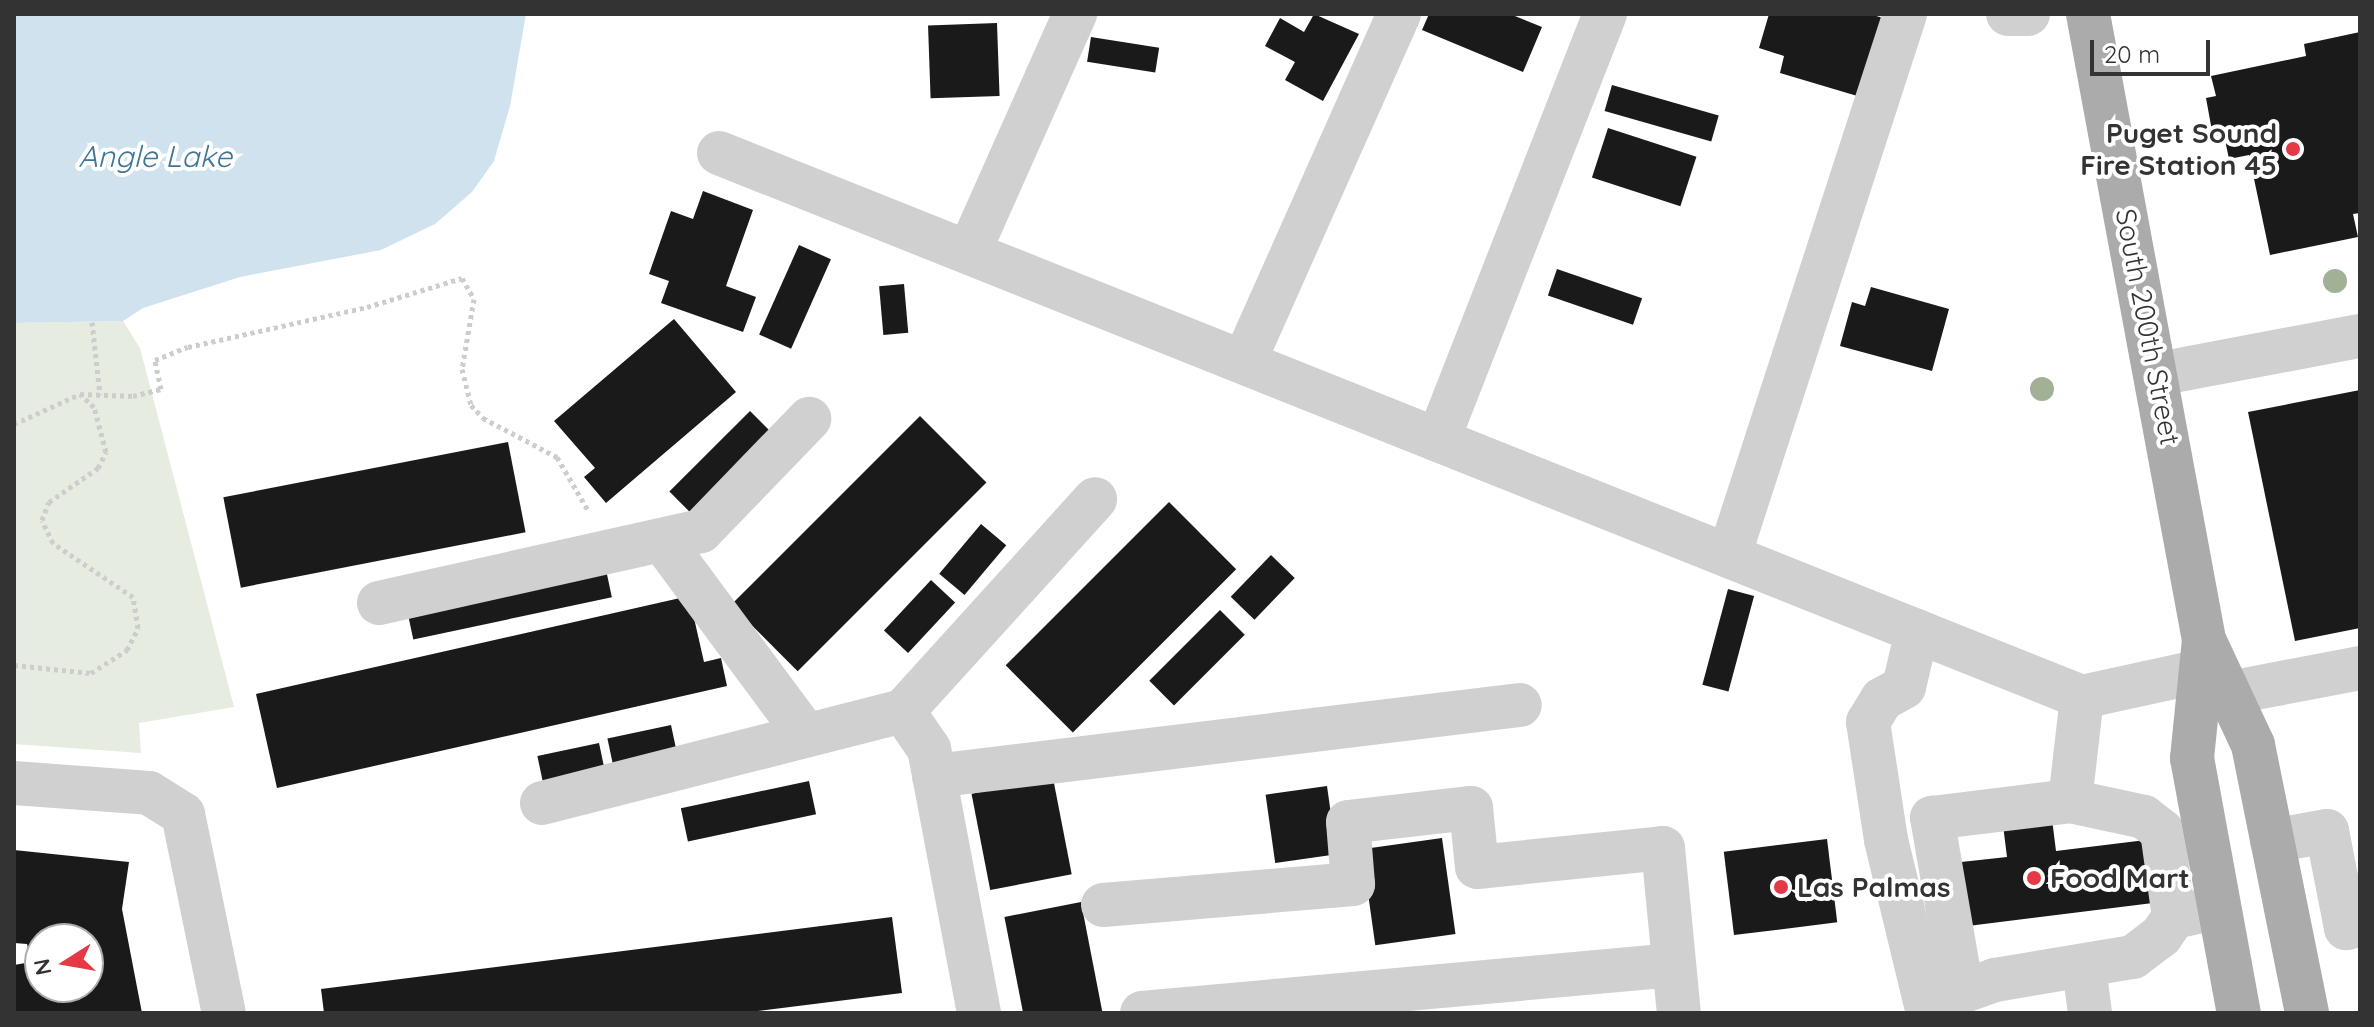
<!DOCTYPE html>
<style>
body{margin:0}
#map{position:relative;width:2374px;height:1027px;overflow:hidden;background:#fff;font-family:Quicksand,sans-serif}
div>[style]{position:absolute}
.green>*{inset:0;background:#e6ecdf}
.water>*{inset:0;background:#cfe2ee}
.building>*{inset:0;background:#1a1a1a;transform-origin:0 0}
.path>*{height:5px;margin-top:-2.5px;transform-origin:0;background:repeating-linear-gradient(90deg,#cdcdcd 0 4px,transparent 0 8px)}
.minor>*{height:44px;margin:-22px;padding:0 22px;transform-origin:22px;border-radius:22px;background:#d0d0d0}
.major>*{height:44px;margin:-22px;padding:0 22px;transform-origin:22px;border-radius:22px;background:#ababab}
.trees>*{width:24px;height:24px;margin:-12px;border-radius:50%;background:#a2b095}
.dots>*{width:22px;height:22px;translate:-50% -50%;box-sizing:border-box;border:4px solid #fff;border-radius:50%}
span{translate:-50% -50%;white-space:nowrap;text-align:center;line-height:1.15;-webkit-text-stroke:8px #fff;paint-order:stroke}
.poi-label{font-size:28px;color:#333;font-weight:700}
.right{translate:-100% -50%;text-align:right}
.left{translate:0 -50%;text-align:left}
.street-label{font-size:28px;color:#333}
.water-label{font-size:30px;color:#3f7597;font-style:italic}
.frame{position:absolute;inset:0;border:16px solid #333;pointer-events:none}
.north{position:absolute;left:24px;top:923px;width:80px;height:80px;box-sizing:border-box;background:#fff;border:2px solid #adadad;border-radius:50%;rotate:259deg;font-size:22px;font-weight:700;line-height:32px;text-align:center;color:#333}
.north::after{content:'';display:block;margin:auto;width:28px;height:36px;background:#e63946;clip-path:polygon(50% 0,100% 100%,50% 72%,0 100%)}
.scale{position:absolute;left:2090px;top:40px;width:120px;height:36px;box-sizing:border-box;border:4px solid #333;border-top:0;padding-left:10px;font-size:24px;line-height:28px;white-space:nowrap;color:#333;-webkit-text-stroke:6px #fff;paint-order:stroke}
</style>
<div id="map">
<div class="green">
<i style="clip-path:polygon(123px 321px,140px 348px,234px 707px,139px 723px,141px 753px,14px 744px,14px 323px)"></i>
</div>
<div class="water">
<i style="clip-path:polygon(14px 14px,526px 14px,510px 106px,494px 161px,472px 192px,435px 224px,381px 250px,240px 277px,143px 308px,123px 321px,14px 323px)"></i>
</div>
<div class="building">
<i style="clip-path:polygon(1314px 14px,1359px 34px,1323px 101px,1285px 80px,1295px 62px,1265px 46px,1280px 18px,1304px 32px)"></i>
<i style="clip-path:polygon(1429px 14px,1510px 14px,1542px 27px,1523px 72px,1422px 30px)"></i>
<i style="clip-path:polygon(1769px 14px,1869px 14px,1887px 19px,1864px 98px,1780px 73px,1784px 56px,1759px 48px)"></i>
<i style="left:997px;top:23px;width:73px;height:69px;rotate:88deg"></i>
<i style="clip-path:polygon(2360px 32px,2360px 213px,2353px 214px,2358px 237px,2270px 255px,2249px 155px,2229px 159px,2225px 140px,2214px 142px,2206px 98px,2216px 96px,2211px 76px,2306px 56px,2304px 44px)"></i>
<i style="left:1091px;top:37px;width:69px;height:25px;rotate:9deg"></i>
<i style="left:1612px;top:85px;width:111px;height:27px;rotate:16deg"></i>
<i style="left:1608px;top:128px;width:93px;height:52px;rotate:18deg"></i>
<i style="clip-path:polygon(703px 191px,753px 210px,726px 286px,756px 297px,743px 332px,661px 303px,669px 281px,649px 274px,671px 211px,693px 219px)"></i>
<i style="left:799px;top:245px;width:35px;height:98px;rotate:24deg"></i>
<i style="left:1557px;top:269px;width:90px;height:28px;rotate:19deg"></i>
<i style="left:904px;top:284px;width:49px;height:25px;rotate:85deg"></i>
<i style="clip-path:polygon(1871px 287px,1949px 309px,1932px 371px,1840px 346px,1852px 302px,1865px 306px)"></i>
<i style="clip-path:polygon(674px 319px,736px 392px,606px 503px,584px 477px,595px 468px,554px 421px)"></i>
<i style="clip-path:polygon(2360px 390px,2360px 628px,2295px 641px,2248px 412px)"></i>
<i style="left:750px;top:411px;width:30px;height:114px;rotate:45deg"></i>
<i style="left:920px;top:416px;width:94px;height:267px;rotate:45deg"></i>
<i style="left:508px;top:442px;width:92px;height:290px;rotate:79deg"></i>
<i style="left:1169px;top:502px;width:95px;height:231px;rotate:45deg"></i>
<i style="left:981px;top:524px;width:33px;height:65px;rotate:40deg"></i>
<i style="left:1271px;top:555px;width:33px;height:58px;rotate:44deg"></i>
<i style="left:605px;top:565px;width:33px;height:203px;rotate:78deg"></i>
<i style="left:931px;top:580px;width:33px;height:69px;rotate:43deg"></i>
<i style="left:1728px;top:589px;width:27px;height:99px;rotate:15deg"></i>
<i style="clip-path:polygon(689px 596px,704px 662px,721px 658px,727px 686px,277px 788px,256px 694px)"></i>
<i style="left:1220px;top:610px;width:35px;height:100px;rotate:45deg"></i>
<i style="left:671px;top:725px;width:29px;height:65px;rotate:78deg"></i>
<i style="left:599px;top:743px;width:29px;height:63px;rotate:78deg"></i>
<i style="left:1053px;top:778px;width:98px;height:83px;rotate:79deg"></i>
<i style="left:809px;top:781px;width:34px;height:131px;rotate:78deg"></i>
<i style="left:1327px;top:786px;width:69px;height:62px;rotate:82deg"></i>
<i style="clip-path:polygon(2051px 811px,2056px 851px,2154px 839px,2161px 902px,1960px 927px,1952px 863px,2007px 857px,2002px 817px)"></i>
<i style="left:1442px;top:838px;width:97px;height:81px;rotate:82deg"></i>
<i style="left:1827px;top:839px;width:84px;height:104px;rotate:83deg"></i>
<i style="clip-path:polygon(evenodd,14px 850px,129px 862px,122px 909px,142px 1013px,14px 1013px,14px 965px,31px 962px,27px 944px,14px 943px,14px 850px,40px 939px,88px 939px,88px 987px,40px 987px,40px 939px)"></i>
<i style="left:1081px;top:902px;width:113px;height:78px;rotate:79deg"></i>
<i style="clip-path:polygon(892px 917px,902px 993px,742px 1013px,324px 1013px,321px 989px)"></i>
</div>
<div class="path">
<i style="left:92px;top:322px;width:73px;rotate:83.7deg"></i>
<i style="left:14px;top:424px;width:72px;rotate:-24.4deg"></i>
<i style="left:80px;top:394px;width:53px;rotate:2.2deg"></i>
<i style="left:133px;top:396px;width:29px;rotate:-14deg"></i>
<i style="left:161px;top:389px;width:30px;rotate:-102deg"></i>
<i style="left:155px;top:360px;width:35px;rotate:-22deg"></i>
<i style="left:188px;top:347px;width:183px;rotate:-12.6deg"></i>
<i style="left:367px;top:307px;width:99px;rotate:-17deg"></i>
<i style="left:462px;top:278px;width:24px;rotate:60deg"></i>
<i style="left:474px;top:299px;width:71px;rotate:99.7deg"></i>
<i style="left:462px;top:369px;width:37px;rotate:76deg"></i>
<i style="left:471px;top:405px;width:18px;rotate:47deg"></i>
<i style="left:483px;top:418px;width:84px;rotate:27.8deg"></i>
<i style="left:557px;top:457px;width:64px;rotate:59.8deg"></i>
<i style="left:14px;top:665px;width:77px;rotate:5.9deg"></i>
<i style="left:91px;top:673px;width:43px;rotate:-32.6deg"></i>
<i style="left:127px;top:650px;width:25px;rotate:-63deg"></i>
<i style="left:138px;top:628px;width:31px;rotate:-99deg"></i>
<i style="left:133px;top:597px;width:97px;rotate:-146deg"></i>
<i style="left:53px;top:543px;width:25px;rotate:-116deg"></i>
<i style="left:42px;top:520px;width:19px;rotate:-69deg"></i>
<i style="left:49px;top:502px;width:60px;rotate:-34.8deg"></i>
<i style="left:98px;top:468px;width:18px;rotate:-63deg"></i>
<i style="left:106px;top:452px;width:47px;rotate:-104.9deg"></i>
<i style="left:94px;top:407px;width:19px;rotate:-137deg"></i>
</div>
<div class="minor">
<i style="left:2008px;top:14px;width:20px"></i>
<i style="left:719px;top:153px;width:1468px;rotate:21.76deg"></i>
<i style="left:2082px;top:697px;width:122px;rotate:-12.3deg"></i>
<i style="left:969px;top:252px;width:261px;rotate:-66deg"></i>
<i style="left:1244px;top:362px;width:381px;rotate:-66deg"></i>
<i style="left:2158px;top:374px;width:206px;rotate:-10.7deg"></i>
<i style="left:1438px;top:440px;width:458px;rotate:-68.6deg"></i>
<i style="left:664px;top:543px;width:239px;rotate:53.5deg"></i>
<i style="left:1729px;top:556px;width:570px;rotate:-72.01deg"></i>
<i style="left:379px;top:603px;width:330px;rotate:-12.6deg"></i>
<i style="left:701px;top:531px;width:156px;rotate:-46deg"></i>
<i style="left:1917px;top:631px;width:57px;rotate:103.1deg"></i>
<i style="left:1904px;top:687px;width:25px;rotate:151deg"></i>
<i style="left:1882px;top:699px;width:27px;rotate:121deg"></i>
<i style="left:1868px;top:722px;width:119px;rotate:81.3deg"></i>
<i style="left:1886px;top:840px;width:178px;rotate:76.4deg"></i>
<i style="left:2229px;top:693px;width:133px;rotate:-10.8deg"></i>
<i style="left:934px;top:776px;width:590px;rotate:-6.91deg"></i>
<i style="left:14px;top:783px;width:135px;rotate:4.2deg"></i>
<i style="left:149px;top:793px;width:40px;rotate:32deg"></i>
<i style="left:183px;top:814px;width:203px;rotate:78.4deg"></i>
<i style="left:2070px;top:801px;width:105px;rotate:-83.4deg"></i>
<i style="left:542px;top:803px;width:373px;rotate:-14.3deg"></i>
<i style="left:2272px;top:841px;width:56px;rotate:-10.3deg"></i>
<i style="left:2327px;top:831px;width:99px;rotate:78.9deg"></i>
<i style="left:2346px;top:928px;width:14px;rotate:-12deg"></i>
<i style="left:1103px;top:905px;width:251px;rotate:-4.8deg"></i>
<i style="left:1353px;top:884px;width:62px;rotate:-94.6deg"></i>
<i style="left:1348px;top:822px;width:124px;rotate:-6.5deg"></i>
<i style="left:1471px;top:808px;width:59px;rotate:84.2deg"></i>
<i style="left:1477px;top:867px;width:187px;rotate:-5.8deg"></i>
<i style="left:1663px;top:848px;width:166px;rotate:84.5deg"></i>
<i style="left:2084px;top:967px;width:46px;rotate:82.6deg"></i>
<i style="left:1962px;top:991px;width:176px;rotate:-99.8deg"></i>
<i style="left:1932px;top:818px;width:139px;rotate:-7deg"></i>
<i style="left:2070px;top:801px;width:76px;rotate:12.2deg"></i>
<i style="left:2144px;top:817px;width:23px;rotate:38deg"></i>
<i style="left:2162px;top:831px;width:87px;rotate:82.1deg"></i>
<i style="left:1936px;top:1001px;width:63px;rotate:-19.6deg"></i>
<i style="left:1995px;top:980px;width:140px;rotate:-9.5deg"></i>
<i style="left:2133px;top:957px;width:35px;rotate:-37deg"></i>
<i style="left:2161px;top:936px;width:23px;rotate:-56deg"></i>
<i style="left:2174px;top:917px;width:30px;rotate:-12deg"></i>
<i style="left:979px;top:1013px;width:269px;rotate:-100.7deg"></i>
<i style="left:929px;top:749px;width:46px;rotate:-124.4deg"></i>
<i style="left:903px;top:711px;width:286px;rotate:-47.8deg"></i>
<i style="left:1142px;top:1013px;width:534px;rotate:-5.16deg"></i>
</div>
<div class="major">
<i style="left:2088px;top:14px;width:637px;rotate:79.5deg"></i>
<i style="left:2204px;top:640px;width:119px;rotate:95.8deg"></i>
<i style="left:2192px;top:758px;width:259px;rotate:79.6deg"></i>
<i style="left:2205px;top:642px;width:114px;rotate:65deg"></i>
<i style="left:2253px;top:745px;width:273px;rotate:78.6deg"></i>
</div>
<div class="trees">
<i style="left:2335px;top:281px"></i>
<i style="left:2042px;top:389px"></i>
</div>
<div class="dots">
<i style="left:2293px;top:149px;background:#e63946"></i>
<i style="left:2034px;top:878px;background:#e63946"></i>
<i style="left:1781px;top:887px;background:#e63946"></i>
</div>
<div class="poi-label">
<span class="right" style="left:2277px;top:149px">Puget Sound<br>Fire Station 45</span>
<span class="left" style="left:2050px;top:878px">Food Mart</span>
<span class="left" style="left:1797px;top:887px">Las Palmas</span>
</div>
<div class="street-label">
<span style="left:2148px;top:327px;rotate:79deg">South 200th Street</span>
</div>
<div class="water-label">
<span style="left:155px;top:156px">Angle Lake</span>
</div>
<div class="frame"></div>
<div class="north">N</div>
<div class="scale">20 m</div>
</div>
